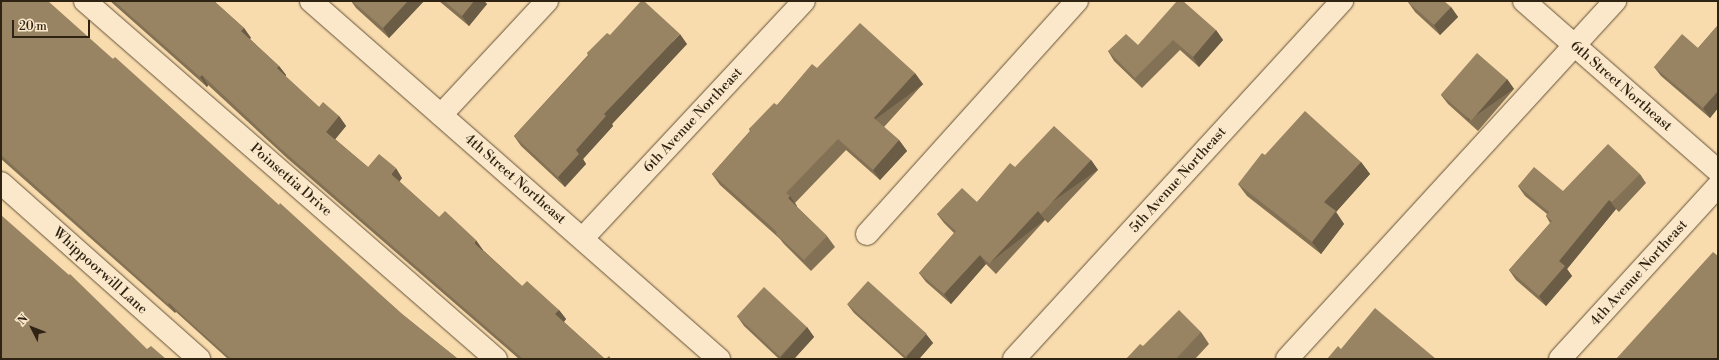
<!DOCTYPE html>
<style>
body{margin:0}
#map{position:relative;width:1719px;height:360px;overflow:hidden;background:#f9dcad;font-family:"Libre Bodoni",serif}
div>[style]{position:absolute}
.roads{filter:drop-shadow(0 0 1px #62513a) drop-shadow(0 0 1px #62513a)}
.minor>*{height:22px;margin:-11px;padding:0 11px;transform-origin:11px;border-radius:11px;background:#fbe8ca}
.wall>*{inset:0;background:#837155}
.shaded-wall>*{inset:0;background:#6a5c45;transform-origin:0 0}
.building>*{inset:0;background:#988363;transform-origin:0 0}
span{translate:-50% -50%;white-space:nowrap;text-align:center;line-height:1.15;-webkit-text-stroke:4px #fbe8ca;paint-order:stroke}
.street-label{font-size:14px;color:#2f2313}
.frame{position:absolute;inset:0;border:2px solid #2f2313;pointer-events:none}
.north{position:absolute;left:12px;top:308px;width:40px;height:40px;-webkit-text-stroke:3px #fbe8ca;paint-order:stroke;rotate:312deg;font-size:11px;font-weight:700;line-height:16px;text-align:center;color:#2f2313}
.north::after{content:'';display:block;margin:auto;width:14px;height:18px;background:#2f2313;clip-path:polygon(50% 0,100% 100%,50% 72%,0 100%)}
.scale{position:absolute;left:12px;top:20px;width:78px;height:18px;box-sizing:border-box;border:2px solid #2f2313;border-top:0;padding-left:5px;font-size:12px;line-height:14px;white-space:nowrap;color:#2f2313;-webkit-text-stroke:3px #fbe8ca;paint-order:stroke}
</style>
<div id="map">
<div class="roads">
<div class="minor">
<i style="left:85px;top:1px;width:545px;rotate:41.06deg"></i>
<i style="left:311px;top:1px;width:543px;rotate:41.27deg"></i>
<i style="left:1524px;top:1px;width:258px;rotate:41.2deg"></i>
<i style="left:441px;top:115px;width:156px;rotate:-47.1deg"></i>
<i style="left:1px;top:183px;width:265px;rotate:41.6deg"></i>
<i style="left:867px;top:234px;width:314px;rotate:-48deg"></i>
<i style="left:583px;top:238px;width:324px;rotate:-47deg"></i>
<i style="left:1014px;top:359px;width:486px;rotate:-47.5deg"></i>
<i style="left:1287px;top:359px;width:486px;rotate:-47.5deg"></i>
<i style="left:1560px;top:359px;width:234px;rotate:-47.6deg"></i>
</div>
</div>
<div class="wall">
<i style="clip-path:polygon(1px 1px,113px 59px,402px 314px,458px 359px,228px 359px,176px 312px,175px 313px,1px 159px)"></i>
<i style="clip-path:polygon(110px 1px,214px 1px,244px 28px,251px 38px,250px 39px,279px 66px,286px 75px,285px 76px,319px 107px,339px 116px,346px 126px,335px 139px,368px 167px,402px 178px,399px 181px,439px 217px,483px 250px,522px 286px,559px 310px,566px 319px,564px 322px,605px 359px,519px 359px,288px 159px,208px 85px,207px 87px)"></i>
<i style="clip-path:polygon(351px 1px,424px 1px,389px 38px,356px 8px)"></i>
<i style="clip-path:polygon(439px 1px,484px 1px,487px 4px,469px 26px)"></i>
<i style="clip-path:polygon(1408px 2px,1451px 7px,1458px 17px,1440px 35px,1415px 12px)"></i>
<i style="clip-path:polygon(1718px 25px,1718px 108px,1710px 118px,1661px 76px,1654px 67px,1698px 48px)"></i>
<i style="clip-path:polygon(1216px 30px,1223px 40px,1199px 67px,1180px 50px,1142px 88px,1114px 61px,1108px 51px)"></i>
<i style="clip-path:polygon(610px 35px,687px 44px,612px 124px,613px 126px,583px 159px,586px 164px,565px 187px,521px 146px,514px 136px,588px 55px,587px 53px)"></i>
<i style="clip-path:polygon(817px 68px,923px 84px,884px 127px,899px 140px,907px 151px,880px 180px,846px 150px,795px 203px,797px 207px,827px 236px,835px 247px,811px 271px,784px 244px,780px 239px,720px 185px,712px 174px,750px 131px,749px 129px,777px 105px)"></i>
<i style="clip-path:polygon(1507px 79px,1514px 89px,1478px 131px,1448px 104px,1441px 95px)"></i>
<i style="clip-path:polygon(1091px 160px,1098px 170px,1048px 223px,1045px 220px,996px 274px,986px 264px,951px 304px,926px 282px,919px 273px,954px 233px,944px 223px,937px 214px,977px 202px,1015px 167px)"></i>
<i style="clip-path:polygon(1361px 162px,1370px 174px,1336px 212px,1344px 224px,1321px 254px,1247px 196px,1238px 184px)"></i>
<i style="clip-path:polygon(1640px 174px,1646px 183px,1619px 212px,1616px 209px,1567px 269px,1572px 276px,1546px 306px,1516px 280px,1509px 270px,1550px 223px,1546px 216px,1547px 214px,1525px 196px,1518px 186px,1563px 191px)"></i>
<i style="clip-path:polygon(847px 304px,926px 334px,933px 343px,919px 359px,905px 359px,854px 313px)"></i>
<i style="clip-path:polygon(737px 316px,807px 327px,814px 337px,794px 359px,779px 359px,744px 326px)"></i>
<i style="clip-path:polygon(1201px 332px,1209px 344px,1195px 359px,1126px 359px,1143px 346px)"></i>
</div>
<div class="shaded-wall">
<i style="clip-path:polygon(408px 1px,424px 1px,389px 38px,383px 28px)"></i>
<i style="clip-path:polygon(474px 1px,484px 1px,487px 4px,469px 26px,462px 16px)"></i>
<i style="clip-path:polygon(1451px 7px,1458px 17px,1440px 35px,1434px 25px)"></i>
<i style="left:244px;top:28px;width:12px;height:4px;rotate:55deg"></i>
<i style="clip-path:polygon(1216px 30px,1223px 40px,1199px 67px,1193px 57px)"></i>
<i style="clip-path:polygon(680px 34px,687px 44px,612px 124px,613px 126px,583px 159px,586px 164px,565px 187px,558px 177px,576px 150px,604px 114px)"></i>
<i style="clip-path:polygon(279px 66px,286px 75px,284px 78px,277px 68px)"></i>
<i style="left:915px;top:73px;width:14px;height:61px;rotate:54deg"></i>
<i style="clip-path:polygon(202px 75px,208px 85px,207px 87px,200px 77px)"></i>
<i style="left:1507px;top:79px;width:12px;height:55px;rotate:55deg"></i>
<i style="clip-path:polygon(1718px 91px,1718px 108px,1710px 118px,1703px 108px)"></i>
<i style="clip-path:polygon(339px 116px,346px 126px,333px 142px,326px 132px)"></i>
<i style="clip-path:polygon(899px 140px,907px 151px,880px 180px,873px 170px)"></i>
<i style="left:1091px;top:160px;width:12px;height:74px;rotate:55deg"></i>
<i style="clip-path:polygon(1361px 162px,1370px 174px,1336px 212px,1344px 224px,1321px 254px,1312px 242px,1324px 202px)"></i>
<i style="clip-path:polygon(396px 168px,402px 178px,398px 184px,391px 174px)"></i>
<i style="clip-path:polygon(790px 196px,797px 206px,795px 209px,788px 198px)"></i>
<i style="clip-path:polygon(1609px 200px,1616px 209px,1567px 269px,1572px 276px,1546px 306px,1539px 296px,1559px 261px)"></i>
<i style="left:1038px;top:211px;width:11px;height:72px;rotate:52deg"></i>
<i style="clip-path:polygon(476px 240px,483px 250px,481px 252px,474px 243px)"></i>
<i style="clip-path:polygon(980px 255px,986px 264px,951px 304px,944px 294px)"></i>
<i style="left:169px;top:303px;width:11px;height:1px;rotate:52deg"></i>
<i style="clip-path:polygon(559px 310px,566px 319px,562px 324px,555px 314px)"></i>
<i style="clip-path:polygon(807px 327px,814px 337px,794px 359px,782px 359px,781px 357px)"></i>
<i style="clip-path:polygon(926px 334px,933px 343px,919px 359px,908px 359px,906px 356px)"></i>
</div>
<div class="building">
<i style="clip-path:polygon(1px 1px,48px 1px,113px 59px,115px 57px,279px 205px,280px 203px,402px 314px,458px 359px,231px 359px,169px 303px,168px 304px,1px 155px)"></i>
<i style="clip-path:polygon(114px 1px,214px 1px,244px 28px,241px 31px,279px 66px,277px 68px,319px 107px,323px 102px,339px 116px,326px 132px,368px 167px,379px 154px,396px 168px,391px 174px,439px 217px,445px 211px,476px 240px,474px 243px,522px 286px,527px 281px,559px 310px,555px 314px,605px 359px,523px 359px,281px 149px,202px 75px,200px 77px)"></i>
<i style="clip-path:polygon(352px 1px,408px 1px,383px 28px)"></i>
<i style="clip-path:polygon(444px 1px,474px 1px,462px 16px)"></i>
<i style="clip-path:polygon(641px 1px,644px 1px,680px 34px,604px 114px,606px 116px,576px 150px,579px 154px,558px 177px,514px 136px,589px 55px,587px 53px,607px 33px,610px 35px)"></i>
<i style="clip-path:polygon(1177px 1px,1183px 1px,1216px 30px,1193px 57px,1173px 40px,1135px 78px,1108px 51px,1126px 34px,1138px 45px)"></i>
<i style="clip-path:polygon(1409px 1px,1444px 1px,1451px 7px,1434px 25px,1408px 2px)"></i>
<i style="clip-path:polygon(860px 23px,915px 73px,874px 118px,899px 140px,873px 170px,838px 139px,786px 193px,790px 196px,788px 198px,827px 236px,804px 260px,776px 234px,777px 232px,712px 174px,751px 130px,749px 129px,774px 103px,777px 105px,812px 64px,817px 68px)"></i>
<i style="clip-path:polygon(1718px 25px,1718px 91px,1703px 108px,1654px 67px,1682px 34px,1698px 48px)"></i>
<i style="left:1477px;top:53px;width:40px;height:55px;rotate:41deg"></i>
<i style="clip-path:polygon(1305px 111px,1361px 162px,1324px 202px,1336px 211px,1312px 242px,1238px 184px,1262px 153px,1265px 155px)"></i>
<i style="clip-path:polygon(1054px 126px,1091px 160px,1041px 214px,1038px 211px,989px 264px,980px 255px,944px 294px,919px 273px,956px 231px,937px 214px,962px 188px,977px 202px,1010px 163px,1015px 167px)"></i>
<i style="clip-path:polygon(1608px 144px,1640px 174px,1612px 202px,1609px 200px,1559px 261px,1565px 266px,1539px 296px,1509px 270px,1552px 221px,1546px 216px,1549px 212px,1518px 186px,1534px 167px,1563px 191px)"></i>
<i style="clip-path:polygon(1px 215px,69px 275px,70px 274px,147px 349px,151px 346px,166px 359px,1px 359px)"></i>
<i style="clip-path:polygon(1713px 252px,1718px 256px,1718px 359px,1616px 359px)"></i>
<i style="left:868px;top:281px;width:79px;height:31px;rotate:42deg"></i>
<i style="left:764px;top:287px;width:59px;height:40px;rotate:43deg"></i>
<i style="clip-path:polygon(1375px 308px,1436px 359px,1327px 359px,1338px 346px,1341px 349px)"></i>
<i style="clip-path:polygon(1179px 310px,1201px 332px,1176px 359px,1126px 359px,1140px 344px,1143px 346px)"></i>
<i style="clip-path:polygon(609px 356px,611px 359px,606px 359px)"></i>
</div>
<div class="street-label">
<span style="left:1621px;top:86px;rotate:41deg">6th Street Northeast</span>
<span style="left:693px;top:120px;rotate:-47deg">6th Avenue Northeast</span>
<span style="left:515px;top:179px;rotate:41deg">4th Street Northeast</span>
<span style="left:291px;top:180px;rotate:41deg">Poinsettia Drive</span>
<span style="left:1178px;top:180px;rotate:-48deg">5th Avenue Northeast</span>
<span style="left:100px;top:271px;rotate:42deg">Whippoorwill Lane</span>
<span style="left:1639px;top:273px;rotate:-48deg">4th Avenue Northeast</span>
</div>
<div class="frame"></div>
<div class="north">N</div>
<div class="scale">20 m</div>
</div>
